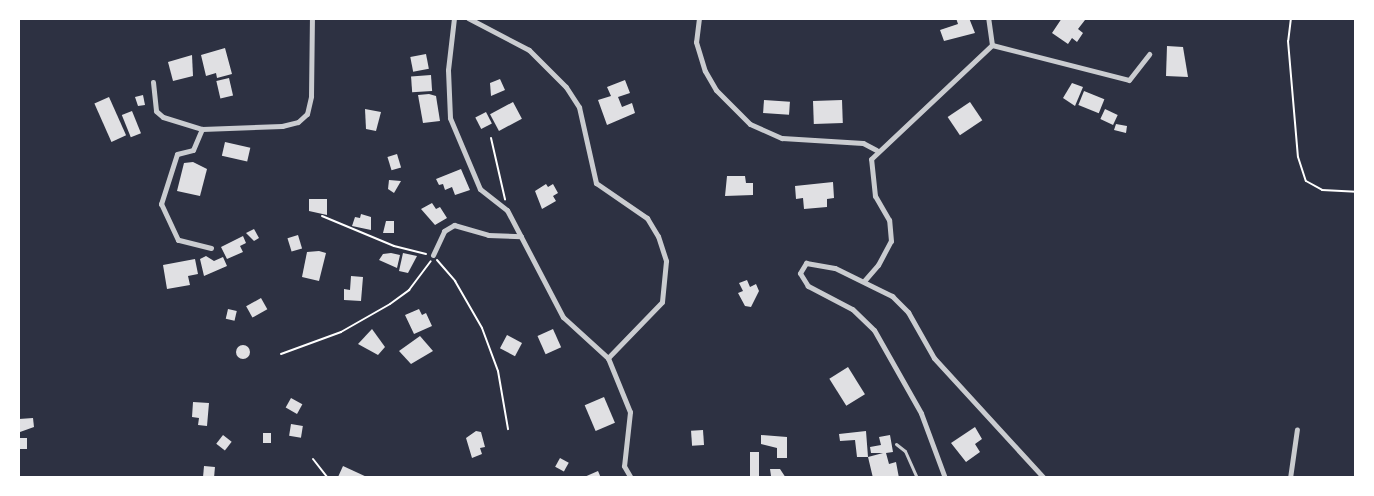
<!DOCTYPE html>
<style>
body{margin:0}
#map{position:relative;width:1374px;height:496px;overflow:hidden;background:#2d3142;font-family:Overpass,sans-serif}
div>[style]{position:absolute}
.building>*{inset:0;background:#e0e0e3;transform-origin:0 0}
.round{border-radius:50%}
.path>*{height:2px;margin:-1px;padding:0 1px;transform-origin:1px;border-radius:1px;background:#fff}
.service>*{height:3px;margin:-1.5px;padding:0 1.5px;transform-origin:1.5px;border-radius:1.5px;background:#caccd0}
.minor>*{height:5px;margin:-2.5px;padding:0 2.5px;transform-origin:2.5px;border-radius:2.5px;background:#caccd0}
span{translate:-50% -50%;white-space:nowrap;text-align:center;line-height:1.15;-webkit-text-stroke:4.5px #fff;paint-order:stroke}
.frame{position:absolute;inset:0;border:20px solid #fff;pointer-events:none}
</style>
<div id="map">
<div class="building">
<i style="clip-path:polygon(956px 18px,969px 18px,975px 33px,944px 41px,940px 30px,958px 24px)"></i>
<i style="clip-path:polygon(1062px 18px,1085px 20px,1078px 29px,1083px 33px,1077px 42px,1072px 38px,1068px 44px,1052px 33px)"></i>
<i style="clip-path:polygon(1167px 46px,1183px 47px,1188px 77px,1166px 76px)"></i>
<i style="clip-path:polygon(225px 48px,232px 74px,217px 78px,216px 73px,206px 76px,201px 55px)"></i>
<i style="left:426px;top:54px;width:15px;height:16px;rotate:79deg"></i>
<i style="clip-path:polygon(192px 55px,193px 76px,173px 81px,168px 62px)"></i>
<i style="left:431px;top:75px;width:16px;height:20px;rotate:86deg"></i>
<i style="left:229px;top:78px;width:18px;height:13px;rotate:77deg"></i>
<i style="clip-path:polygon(500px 79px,505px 90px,491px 96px,490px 83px)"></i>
<i style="clip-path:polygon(625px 80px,630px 93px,618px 97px,622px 107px,632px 103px,635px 113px,607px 125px,598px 100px,611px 96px,607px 87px)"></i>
<i style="clip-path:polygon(1072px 83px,1083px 87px,1075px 106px,1063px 98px)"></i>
<i style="left:1084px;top:91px;width:22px;height:15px;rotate:22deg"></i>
<i style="clip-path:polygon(429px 94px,436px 96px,440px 121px,423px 123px,418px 95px)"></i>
<i style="clip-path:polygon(143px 95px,145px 105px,138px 106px,135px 97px)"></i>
<i style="left:109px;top:97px;width:42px;height:16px;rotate:66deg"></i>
<i style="left:764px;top:100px;width:26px;height:13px;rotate:4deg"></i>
<i style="left:842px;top:100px;width:23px;height:29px;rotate:88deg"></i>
<i style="left:513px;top:102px;width:19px;height:26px;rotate:62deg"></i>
<i style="left:970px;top:102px;width:22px;height:27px;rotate:56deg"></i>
<i style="clip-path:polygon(365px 109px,381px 112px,376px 131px,366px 129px)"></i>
<i style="left:1105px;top:109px;width:14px;height:11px;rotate:25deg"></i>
<i style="left:132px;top:111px;width:24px;height:11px;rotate:68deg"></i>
<i style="left:486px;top:112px;width:13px;height:12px;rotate:63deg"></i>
<i style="clip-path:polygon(1116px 124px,1127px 126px,1126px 133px,1114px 130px)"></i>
<i style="left:225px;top:142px;width:26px;height:14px;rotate:13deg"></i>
<i style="left:397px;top:154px;width:14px;height:10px;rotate:73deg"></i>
<i style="clip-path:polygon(193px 162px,207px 169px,200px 196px,177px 191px,184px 163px)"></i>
<i style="clip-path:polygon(461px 169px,470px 190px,455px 195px,452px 187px,445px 190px,443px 184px,439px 185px,436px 179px)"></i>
<i style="clip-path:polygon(727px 176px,745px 176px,746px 183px,753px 183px,753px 195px,725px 196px)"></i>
<i style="clip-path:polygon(389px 180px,401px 181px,394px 193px,388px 189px)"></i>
<i style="clip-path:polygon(833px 182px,834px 198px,827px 199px,827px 207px,804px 209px,803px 198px,796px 199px,795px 186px)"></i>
<i style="clip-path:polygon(546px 184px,548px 187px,553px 184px,558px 193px,553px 196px,556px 201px,542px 209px,535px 191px)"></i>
<i style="clip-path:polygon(309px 199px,327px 199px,327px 215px,309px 211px)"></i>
<i style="clip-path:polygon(432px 203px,436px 209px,440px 207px,447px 218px,435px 225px,421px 209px)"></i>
<i style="clip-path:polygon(361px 214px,371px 217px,371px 230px,352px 226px,355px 217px,360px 218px)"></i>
<i style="clip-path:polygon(386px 221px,394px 221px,394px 233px,383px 233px)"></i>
<i style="clip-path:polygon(254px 229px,259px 238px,254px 241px,246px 233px)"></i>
<i style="left:298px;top:235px;width:14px;height:11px;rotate:73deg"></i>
<i style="clip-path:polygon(243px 236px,246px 243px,240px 246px,243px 252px,227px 259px,221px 247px)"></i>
<i style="clip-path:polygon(319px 251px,326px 253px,319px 281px,302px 277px,307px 252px)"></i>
<i style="clip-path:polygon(391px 253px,400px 255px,397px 268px,379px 260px,383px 254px)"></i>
<i style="clip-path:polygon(403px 253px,417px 256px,408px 273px,399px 271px)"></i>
<i style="clip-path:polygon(206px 256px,214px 261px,223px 257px,227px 266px,204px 276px,200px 259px)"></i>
<i style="clip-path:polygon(195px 259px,198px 274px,188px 276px,190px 285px,167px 289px,163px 265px)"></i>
<i style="clip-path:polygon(351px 276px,363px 277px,361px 301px,344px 300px,344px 289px,350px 290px)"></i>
<i style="clip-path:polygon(747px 280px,750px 287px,756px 284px,759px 291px,751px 307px,745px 306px,738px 293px,743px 291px,739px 283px)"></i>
<i style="left:261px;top:298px;width:13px;height:17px;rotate:61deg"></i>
<i style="left:228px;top:309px;width:9px;height:10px;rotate:13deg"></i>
<i style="clip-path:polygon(419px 309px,422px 315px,426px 313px,432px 326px,414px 334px,405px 315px)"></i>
<i style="clip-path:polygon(372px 329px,385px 347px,378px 355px,358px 344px)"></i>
<i style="left:553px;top:329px;width:20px;height:17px;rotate:66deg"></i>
<i style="left:507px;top:335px;width:17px;height:15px;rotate:28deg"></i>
<i style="clip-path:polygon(420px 336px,433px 351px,411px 364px,399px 351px)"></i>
<i class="round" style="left:236px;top:345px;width:14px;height:14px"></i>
<i style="left:848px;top:367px;width:32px;height:22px;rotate:58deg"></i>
<i style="left:604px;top:397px;width:28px;height:21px;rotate:67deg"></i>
<i style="left:291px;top:398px;width:13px;height:11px;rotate:29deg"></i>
<i style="clip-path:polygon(193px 402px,209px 403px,207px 426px,198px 425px,199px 418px,192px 417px)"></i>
<i style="clip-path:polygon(33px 418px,34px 427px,20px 432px,19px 419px)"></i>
<i style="left:291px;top:424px;width:12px;height:12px;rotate:9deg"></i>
<i style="clip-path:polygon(975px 427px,982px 439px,975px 444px,980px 452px,966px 462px,951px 443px)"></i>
<i style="left:703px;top:430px;width:15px;height:12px;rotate:86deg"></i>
<i style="clip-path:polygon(476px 431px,481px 432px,485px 447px,480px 448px,482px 454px,472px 458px,466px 438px)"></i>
<i style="clip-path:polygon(866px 431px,868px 457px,883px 453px,871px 453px,870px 447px,881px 445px,879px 437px,890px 435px,893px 452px,886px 453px,889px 464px,896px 462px,899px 478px,873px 478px,868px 457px,857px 457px,855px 440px,840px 441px,839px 434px)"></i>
<i style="left:263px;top:433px;width:8px;height:10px"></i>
<i style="left:223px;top:435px;width:11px;height:11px;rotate:38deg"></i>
<i style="clip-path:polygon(761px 435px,787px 437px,787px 458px,777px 458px,777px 448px,761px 444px)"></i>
<i style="left:27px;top:438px;width:11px;height:9px;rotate:90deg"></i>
<i style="left:750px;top:452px;width:9px;height:26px"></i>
<i style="left:560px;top:458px;width:10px;height:10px;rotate:29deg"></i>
<i style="left:204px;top:466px;width:11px;height:10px;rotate:5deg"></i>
<i style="clip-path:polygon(343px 466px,369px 478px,338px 477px)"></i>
<i style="clip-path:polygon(770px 469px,780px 469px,786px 478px,762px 478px,771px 476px)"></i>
<i style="clip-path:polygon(598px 471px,601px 478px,582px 478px)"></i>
</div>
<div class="path">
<i style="left:1291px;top:18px;width:23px;rotate:97deg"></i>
<i style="left:1288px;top:41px;width:116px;rotate:85.1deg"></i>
<i style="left:1298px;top:157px;width:25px;rotate:72deg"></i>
<i style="left:1306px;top:181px;width:18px;rotate:29deg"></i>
<i style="left:1322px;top:190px;width:34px;rotate:3deg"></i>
<i style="left:491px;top:138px;width:63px;rotate:77.1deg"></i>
<i style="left:322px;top:216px;width:78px;rotate:22.6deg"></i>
<i style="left:394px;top:246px;width:33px;rotate:14deg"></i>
<i style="left:437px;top:260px;width:28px;rotate:49deg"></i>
<i style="left:455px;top:281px;width:54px;rotate:60.1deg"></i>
<i style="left:482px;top:328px;width:46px;rotate:69.6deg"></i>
<i style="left:498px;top:371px;width:59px;rotate:80.2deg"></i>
<i style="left:281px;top:354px;width:64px;rotate:-20.1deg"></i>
<i style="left:341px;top:332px;width:56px;rotate:-29.7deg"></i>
<i style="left:390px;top:304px;width:24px;rotate:-36deg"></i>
<i style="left:409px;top:290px;width:36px;rotate:-53deg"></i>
<i style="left:313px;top:459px;width:24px;rotate:52deg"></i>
</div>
<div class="service">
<i style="left:896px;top:444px;width:11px;rotate:38deg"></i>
<i style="left:905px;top:451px;width:30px;rotate:66deg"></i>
</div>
<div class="minor">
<i style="left:454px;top:18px;width:52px;rotate:96.6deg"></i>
<i style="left:448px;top:70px;width:48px;rotate:87.6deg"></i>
<i style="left:450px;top:118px;width:77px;rotate:67.1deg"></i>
<i style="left:480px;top:189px;width:34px;rotate:38deg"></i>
<i style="left:507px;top:210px;width:121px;rotate:62.4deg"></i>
<i style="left:563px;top:317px;width:61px;rotate:42.3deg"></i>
<i style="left:608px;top:358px;width:58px;rotate:67.8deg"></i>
<i style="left:630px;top:412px;width:54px;rotate:96.3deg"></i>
<i style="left:624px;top:466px;width:14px;rotate:60deg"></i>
<i style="left:468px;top:18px;width:69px;rotate:27.7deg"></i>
<i style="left:529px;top:50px;width:52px;rotate:45deg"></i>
<i style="left:566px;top:87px;width:24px;rotate:57deg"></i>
<i style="left:579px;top:107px;width:78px;rotate:77.4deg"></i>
<i style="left:596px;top:183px;width:62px;rotate:34.5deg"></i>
<i style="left:647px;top:218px;width:21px;rotate:59deg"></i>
<i style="left:658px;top:236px;width:26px;rotate:72deg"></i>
<i style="left:666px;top:261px;width:41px;rotate:95.6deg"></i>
<i style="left:662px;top:302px;width:78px;rotate:134deg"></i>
<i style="left:699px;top:18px;width:24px;rotate:97deg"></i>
<i style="left:696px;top:42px;width:30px;rotate:73deg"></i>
<i style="left:705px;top:71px;width:22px;rotate:60deg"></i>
<i style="left:716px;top:90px;width:48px;rotate:45deg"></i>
<i style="left:750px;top:124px;width:35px;rotate:24deg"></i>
<i style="left:782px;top:138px;width:81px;rotate:3.5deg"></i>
<i style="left:863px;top:143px;width:15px;rotate:28deg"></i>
<i style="left:992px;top:45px;width:141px;rotate:14.3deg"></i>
<i style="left:1129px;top:80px;width:33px;rotate:-52deg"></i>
<i style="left:153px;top:82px;width:29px;rotate:84deg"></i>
<i style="left:156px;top:111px;width:9px;rotate:41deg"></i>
<i style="left:163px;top:117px;width:41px;rotate:17.1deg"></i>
<i style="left:211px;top:248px;width:34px;rotate:-166deg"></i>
<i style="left:178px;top:240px;width:40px;rotate:-115deg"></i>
<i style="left:161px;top:204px;width:52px;rotate:-72.3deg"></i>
<i style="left:177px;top:154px;width:16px;rotate:-14deg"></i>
<i style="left:193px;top:150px;width:23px;rotate:-67deg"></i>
<i style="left:202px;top:129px;width:80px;rotate:-2.1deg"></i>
<i style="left:282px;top:126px;width:16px;rotate:-14deg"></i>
<i style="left:298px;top:122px;width:12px;rotate:-42deg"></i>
<i style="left:307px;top:114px;width:18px;rotate:-77deg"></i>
<i style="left:311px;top:96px;width:78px;rotate:-89.3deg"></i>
<i style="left:433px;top:255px;width:26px;rotate:-65deg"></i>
<i style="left:444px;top:231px;width:12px;rotate:-31deg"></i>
<i style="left:454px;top:225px;width:35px;rotate:16deg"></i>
<i style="left:488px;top:235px;width:33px;rotate:2deg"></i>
<i style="left:864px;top:281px;width:21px;rotate:-49deg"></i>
<i style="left:878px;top:265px;width:27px;rotate:-62deg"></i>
<i style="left:891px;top:241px;width:21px;rotate:-95deg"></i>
<i style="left:889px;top:220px;width:28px;rotate:-120deg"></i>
<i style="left:875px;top:196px;width:37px;rotate:-96deg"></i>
<i style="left:871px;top:159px;width:166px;rotate:-43.3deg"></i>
<i style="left:992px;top:45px;width:27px;rotate:-98deg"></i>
<i style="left:945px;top:478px;width:69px;rotate:-110.3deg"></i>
<i style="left:921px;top:413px;width:95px;rotate:-119.5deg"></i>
<i style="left:874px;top:330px;width:30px;rotate:-136deg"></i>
<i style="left:852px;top:309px;width:50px;rotate:-152.4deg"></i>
<i style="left:808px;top:286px;width:15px;rotate:-122deg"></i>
<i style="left:800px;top:273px;width:12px;rotate:-59deg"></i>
<i style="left:806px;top:263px;width:29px;rotate:10deg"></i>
<i style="left:835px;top:268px;width:64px;rotate:26.2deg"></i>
<i style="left:892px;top:296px;width:23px;rotate:45deg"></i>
<i style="left:908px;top:312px;width:53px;rotate:60.5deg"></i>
<i style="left:934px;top:358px;width:163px;rotate:47.5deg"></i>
<i style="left:1290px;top:478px;width:49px;rotate:-81.9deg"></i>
</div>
<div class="frame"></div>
</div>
